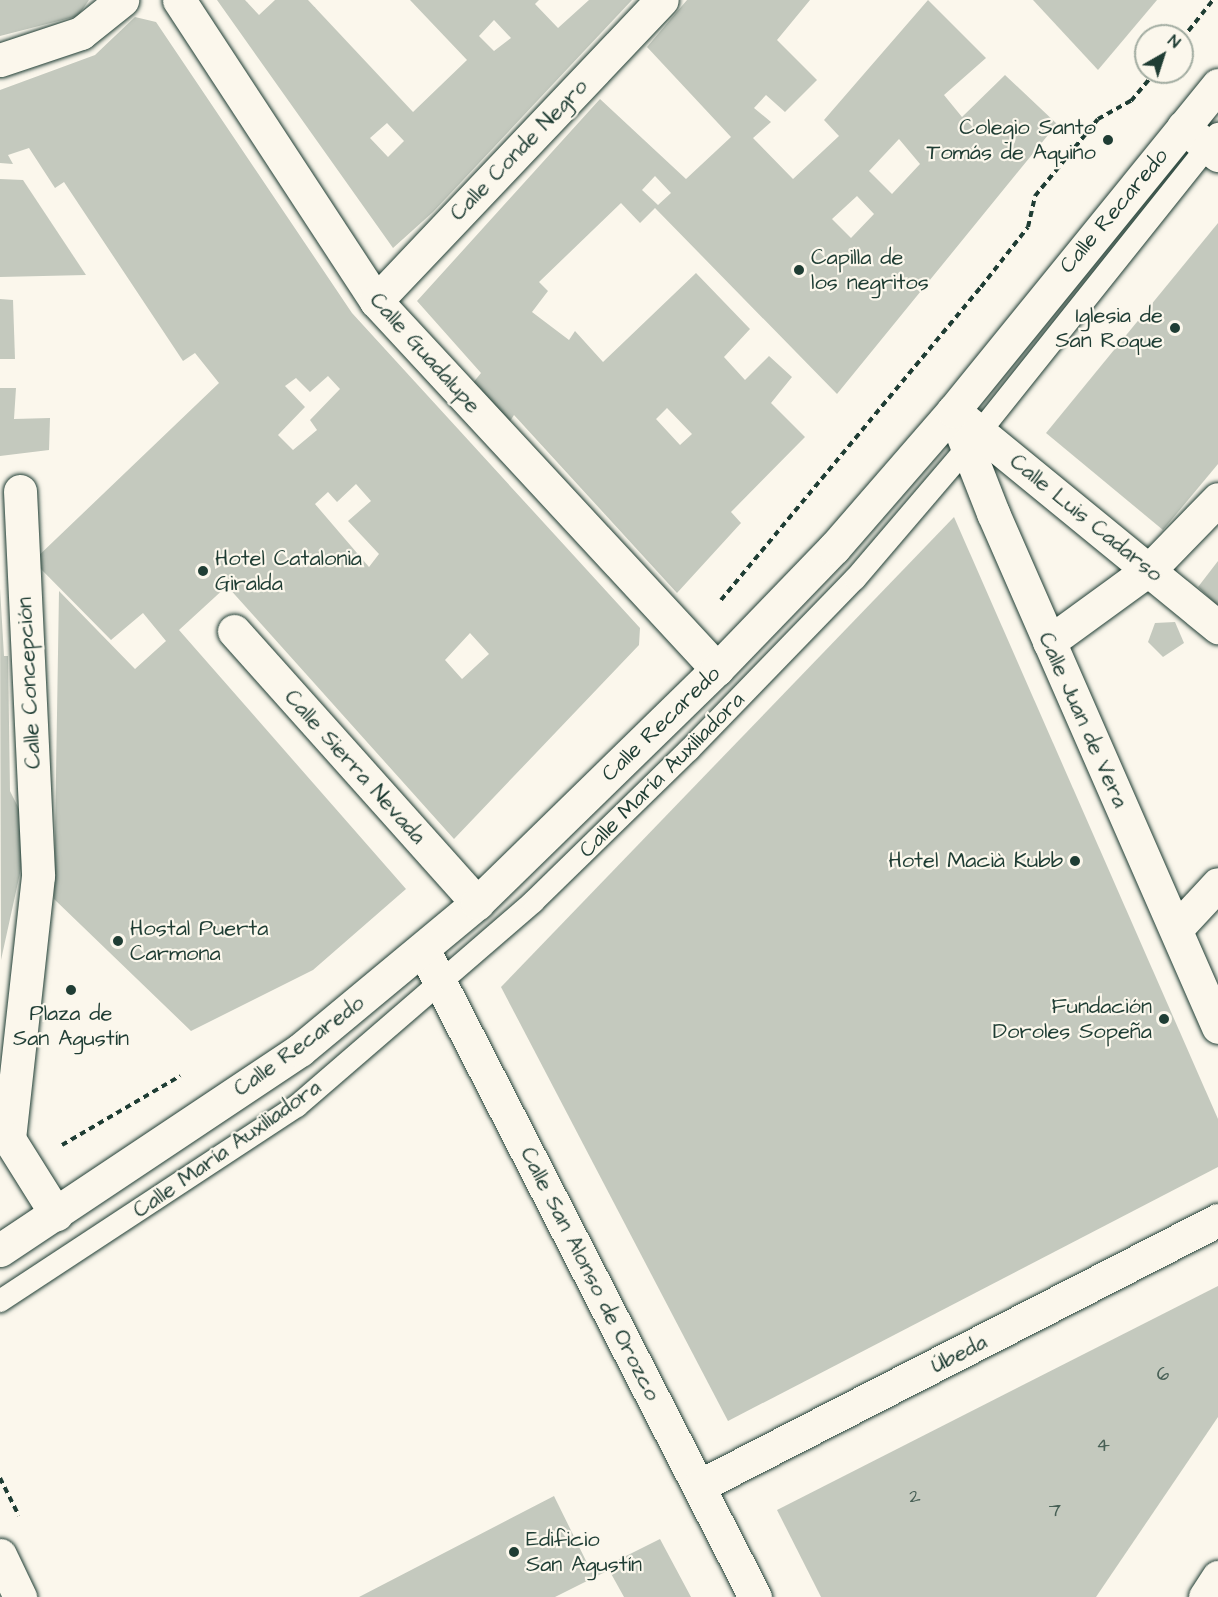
<!DOCTYPE html>
<meta charset="utf-8">
<style>
body{margin:0}
#map{position:relative;width:1218px;height:1597px;overflow:hidden;background:#fbf7ec;font-family:"Architects Daughter",sans-serif}
div>[style]{position:absolute}
.building>*{inset:0;background:#c4c9be}
.path>*{height:4px;margin-top:-2px;transform-origin:0;background:repeating-linear-gradient(90deg,#1f3d34 0 6px,transparent 0 10.5px)}
.roads{filter:drop-shadow(0 0 2px #1f3d34) drop-shadow(0 0 2px #1f3d34)}
.lane>*{height:22px;margin:-11px;padding:0 11px;transform-origin:11px;border-radius:11px;background:#fbf7ec}
.street>*{height:33px;margin:-16.5px;padding:0 16.5px;transform-origin:16.5px;border-radius:16.5px;background:#fbf7ec}
.secondary>*{height:33px;margin:-16.5px;padding:0 16.5px;transform-origin:16.5px;border-radius:16.5px;background:#fbf7ec}
.primary>*{height:33px;margin:-16.5px;padding:0 16.5px;transform-origin:16.5px;border-radius:16.5px;background:#fbf7ec}
.dots>*{width:16px;height:16px;translate:-50% -50%;box-sizing:border-box;border:3px solid #fbf7ec;border-radius:50%}
span{translate:-50% -50%;white-space:nowrap;text-align:center;line-height:1.15;-webkit-text-stroke:4.5px #fbf7ec;paint-order:stroke}
.number-label{font-size:20px;color:#486056}
.number-label span{-webkit-text-stroke-width:0}
.poi-label{font-size:22px;color:#1f3d34}
.right{translate:-100% -50%;text-align:right}
.left{translate:0 -50%;text-align:left}
.street-label{font-size:22px;color:#1f3d34}
.north{position:absolute;left:1134px;top:24px;width:60px;height:60px;box-sizing:border-box;background:#fbf7ec;border:2px solid #a3ada2;border-radius:50%;rotate:39deg;font-size:16px;font-weight:700;line-height:24px;text-align:center;color:#1f3d34}
.north::after{content:'';display:block;margin:auto;width:21px;height:27px;background:#1f3d34;clip-path:polygon(50% 0,100% 100%,50% 72%,0 100%)}
</style>
<div id="map">
<div class="building">
<i style="clip-path:polygon(0 0,89px 0,78px 16px,0 36px)"></i>
<i style="clip-path:polygon(evenodd,217px 0,245px 0,259px 15px,275px 0,308px 0,413px 112px,467px 60px,410px 0,539px 0,535px 4px,558px 28px,589px 0,632px 0,433px 212px,393px 248px,217px 0,494px 20px,511px 38px,494px 51px,479px 36px,494px 20px,217px 0,387px 123px,404px 141px,388px 157px,370px 138px,387px 123px)"></i>
<i style="clip-path:polygon(evenodd,687px 0,810px 0,777px 40px,817px 80px,785px 112px,766px 95px,754px 108px,771px 122px,753px 138px,793px 179px,839px 136px,824px 120px,928px 0,986px 58px,944px 95px,962px 117px,1005px 75px,1057px 124px,837px 394px,655px 208px,640px 223px,621px 203px,539px 282px,548px 291px,532px 312px,569px 340px,575px 331px,603px 362px,696px 273px,750px 329px,724px 357px,745px 380px,769px 356px,792px 377px,771px 403px,805px 437px,731px 512px,741px 523px,677px 593px,514px 415px,504px 431px,468px 389px,481px 373px,417px 301px,600px 99px,686px 179px,731px 137px,647px 47px,687px 0,899px 139px,920px 164px,892px 194px,869px 171px,899px 139px,687px 0,655px 176px,671px 193px,658px 205px,642px 190px,655px 176px,687px 0,857px 196px,874px 214px,851px 238px,832px 219px,857px 196px,687px 0,667px 408px,692px 434px,680px 445px,656px 419px,667px 408px)"></i>
<i style="clip-path:polygon(1033px 0,1157px 0,1098px 70px)"></i>
<i style="clip-path:polygon(evenodd,135px 17px,156px 22px,352px 313px,640px 628px,639px 645px,454px 839px,227px 586px,179px 630px,406px 889px,313px 970px,191px 1031px,54px 899px,59px 591px,135px 669px,166px 641px,143px 613px,111px 640px,33px 561px,219px 383px,195px 353px,183px 361px,64px 182px,55px 188px,29px 148px,8px 155px,13px 164px,0 163px,0 90px,95px 55px,135px 17px,328px 376px,340px 389px,310px 420px,317px 430px,293px 450px,278px 435px,305px 407px,285px 386px,296px 378px,310px 392px,328px 376px,135px 17px,356px 484px,371px 501px,348px 521px,379px 554px,369px 567px,315px 504px,328px 492px,337px 502px,356px 484px,135px 17px,470px 633px,489px 654px,462px 679px,445px 660px,470px 633px)"></i>
<i style="clip-path:polygon(0 179px,23px 180px,86px 275px,0 277px)"></i>
<i style="clip-path:polygon(1218px 223px,1218px 464px,1163px 530px,1046px 433px)"></i>
<i style="clip-path:polygon(0 299px,13px 300px,15px 359px,0 359px)"></i>
<i style="clip-path:polygon(0 388px,16px 388px,14px 419px,50px 418px,49px 450px,0 456px)"></i>
<i style="clip-path:polygon(954px 517px,1218px 1119px,1218px 1167px,728px 1421px,501px 987px)"></i>
<i style="clip-path:polygon(1218px 561px,1218px 606px,1198px 587px)"></i>
<i style="clip-path:polygon(0 588px,4px 656px,8px 656px,10px 791px,23px 817px,24px 855px,1px 960px)"></i>
<i style="clip-path:polygon(1175px 622px,1184px 643px,1163px 657px,1148px 642px,1155px 623px)"></i>
<i style="clip-path:polygon(1218px 1286px,1218px 1417px,1096px 1597px,821px 1597px,777px 1510px)"></i>
<i style="clip-path:polygon(554px 1496px,592px 1573px,660px 1539px,691px 1597px,624px 1597px,609px 1570px,555px 1597px,359px 1597px)"></i>
</div>
<div class="path">
<i style="left:1182px;top:39px;width:50px;rotate:-51.5deg"></i>
<i style="left:721px;top:600px;width:407px;rotate:-50.3deg"></i>
<i style="left:981px;top:287px;width:76px;rotate:-51.9deg"></i>
<i style="left:1028px;top:227px;width:32px;rotate:-77deg"></i>
<i style="left:1035px;top:196px;width:99px;rotate:-50.7deg"></i>
<i style="left:1098px;top:119px;width:38px;rotate:-29deg"></i>
<i style="left:1131px;top:101px;width:38px;rotate:-50deg"></i>
<i style="left:62px;top:1145px;width:137px;rotate:-30.3deg"></i>
<i style="left:0;top:1478px;width:42px;rotate:63.4deg"></i>
</div>
<div class="roads">
<div class="lane">
<i style="left:0;top:1301px;width:355px;rotate:-33.3deg"></i>
<i style="left:297px;top:1106px;width:312px;rotate:-40.8deg"></i>
<i style="left:533px;top:902px;width:218px;rotate:-44.3deg"></i>
<i style="left:689px;top:750px;width:238px;rotate:-45.9deg"></i>
<i style="left:855px;top:579px;width:172px;rotate:-49.5deg"></i>
<i style="left:967px;top:448px;width:402px;rotate:-51.4deg"></i>
</div>
<div class="street">
<i style="left:179px;top:0;width:360px;rotate:56.8deg"></i>
<i style="left:376px;top:301px;width:502px;rotate:47.18deg"></i>
<i style="left:0;top:60px;width:85px;rotate:-18.4deg"></i>
<i style="left:81px;top:33px;width:53px;rotate:-38.8deg"></i>
<i style="left:1183px;top:127px;width:45px;rotate:38.7deg"></i>
<i style="left:376px;top:301px;width:415px;rotate:-46.5deg"></i>
<i style="left:953px;top:411px;width:110px;rotate:68.6deg"></i>
<i style="left:993px;top:513px;width:561px;rotate:66.36deg"></i>
<i style="left:955px;top:412px;width:340px;rotate:39.3deg"></i>
<i style="left:20px;top:491px;width:385px;rotate:87.3deg"></i>
<i style="left:38px;top:876px;width:265px;rotate:96.3deg"></i>
<i style="left:9px;top:1139px;width:89px;rotate:57.9deg"></i>
<i style="left:234px;top:631px;width:365px;rotate:48.2deg"></i>
<i style="left:1049px;top:642px;width:126px;rotate:-36deg"></i>
<i style="left:1151px;top:568px;width:96px;rotate:-45.8deg"></i>
<i style="left:1177px;top:928px;width:60px;rotate:-47deg"></i>
<i style="left:424px;top:951px;width:726px;rotate:62.87deg"></i>
<i style="left:699px;top:1486px;width:583px;rotate:-27.14deg"></i>
</div>
<div class="secondary">
<i style="left:0;top:1555px;width:47px;rotate:64.5deg"></i>
</div>
<div class="primary">
<i style="left:0;top:1250px;width:361px;rotate:-33.7deg"></i>
<i style="left:300px;top:1050px;width:230px;rotate:-39.7deg"></i>
<i style="left:477px;top:903px;width:335px;rotate:-44.3deg"></i>
<i style="left:717px;top:669px;width:168px;rotate:-46deg"></i>
<i style="left:834px;top:548px;width:181px;rotate:-49deg"></i>
<i style="left:953px;top:411px;width:420px;rotate:-50.9deg"></i>
<i style="left:1205px;top:1597px;width:24px;rotate:-57deg"></i>
</div>
</div>
<div class="dots">
<i style="left:1108px;top:140px;background:#1f3d34"></i>
<i style="left:799px;top:270px;background:#1f3d34"></i>
<i style="left:1175px;top:328px;background:#1f3d34"></i>
<i style="left:203px;top:571px;background:#1f3d34"></i>
<i style="left:1075px;top:861px;background:#1f3d34"></i>
<i style="left:118px;top:941px;background:#1f3d34"></i>
<i style="left:71px;top:990px;background:#1f3d34"></i>
<i style="left:1164px;top:1019px;background:#1f3d34"></i>
<i style="left:514px;top:1552px;background:#1f3d34"></i>
</div>
<div class="number-label">
<span style="left:1163px;top:1374px">6</span>
<span style="left:1103px;top:1445px">4</span>
<span style="left:915px;top:1496px">2</span>
<span style="left:1055px;top:1510px">7</span>
</div>
<div class="poi-label">
<span class="right" style="left:1096px;top:140px">Colegio Santo<br>Tomás de Aquino</span>
<span class="left" style="left:811px;top:270px">Capilla de<br>los negritos</span>
<span class="right" style="left:1163px;top:328px">Iglesia de<br>San Roque</span>
<span class="left" style="left:215px;top:571px">Hotel Catalonia<br>Giralda</span>
<span class="right" style="left:1063px;top:861px">Hotel Macià Kubb</span>
<span class="left" style="left:130px;top:941px">Hostal Puerta<br>Carmona</span>
<span class="right" style="left:1152px;top:1019px">Fundación<br>Doroles Sopeña</span>
<span style="left:71px;top:1026px">Plaza de<br>San Agustín</span>
<span class="left" style="left:526px;top:1552px">Edificio<br>San Agustín</span>
</div>
<div class="street-label">
<span style="left:519px;top:150px;rotate:-46deg">Calle Conde Negro</span>
<span style="left:1114px;top:211px;rotate:-50deg">Calle Recaredo</span>
<span style="left:425px;top:353px;rotate:48deg">Calle Guadalupe</span>
<span style="left:1086px;top:518px;rotate:39deg">Calle Luis Cadarso</span>
<span style="left:29px;top:683px;rotate:-93deg">Calle Concepción</span>
<span style="left:1083px;top:720px;rotate:66deg">Calle Juan de Vera</span>
<span style="left:661px;top:724px;rotate:-44deg">Calle Recaredo</span>
<span style="left:355px;top:767px;rotate:48deg">Calle Sierra Nevada</span>
<span style="left:662px;top:775px;rotate:-45deg">Calle María Auxiliadora</span>
<span style="left:299px;top:1046px;rotate:-36deg">Calle Recaredo</span>
<span style="left:227px;top:1149px;rotate:-35deg">Calle María Auxiliadora</span>
<span style="left:590px;top:1274px;rotate:63deg">Calle San Alonso de Orozco</span>
<span style="left:959px;top:1354px;rotate:-27deg">Úbeda</span>
</div>
<div class="north">N</div>
</div>
